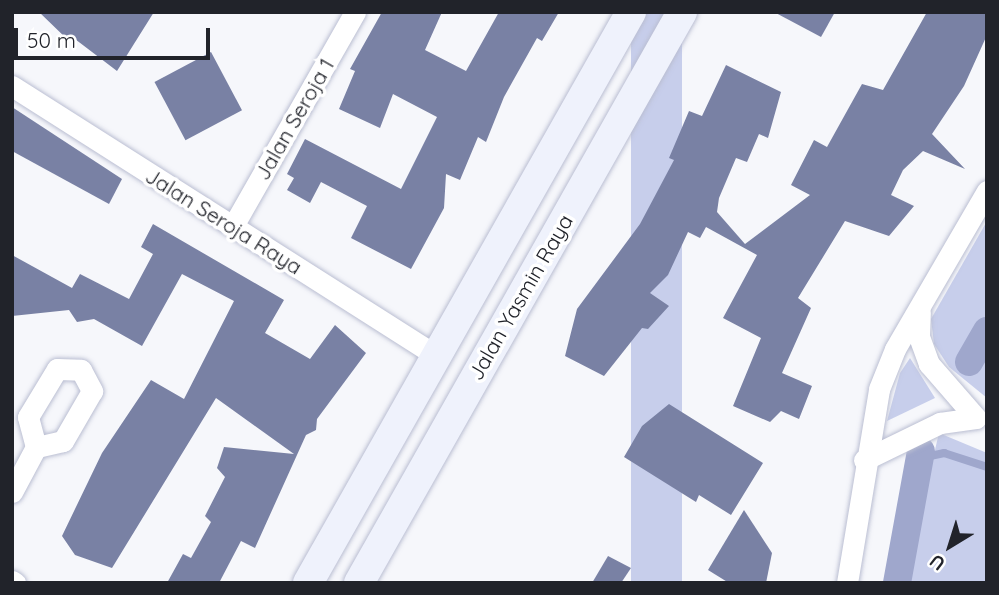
<!DOCTYPE html>
<style>
body{margin:0}
#map{position:relative;width:999px;height:595px;overflow:hidden;background:#f6f7fb;font-family:Quicksand,sans-serif}
div>[style]{position:absolute}
.green>*{inset:0;background:#c7ceeb;transform-origin:0 0}
.stream>*{height:8px;margin:-4px;padding:0 4px;transform-origin:4px;border-radius:4px;background:#9fa7cc}
.canal>*{height:28px;margin:-14px;padding:0 14px;transform-origin:14px;border-radius:14px;background:#9fa7cc}
.building>*{inset:0;background:#7981a4;transform-origin:0 0}
.roads{filter:drop-shadow(0 0 2px #babed2) drop-shadow(0 0 2px #babed2)}
.street>*{height:21px;margin:-10.5px;padding:0 10.5px;transform-origin:10.5px;border-radius:10.5px;background:#fff}
.secondary>*{height:30px;margin:-15px;padding:0 15px;transform-origin:15px;border-radius:15px;background:#eff2fc}
span{translate:-50% -50%;white-space:nowrap;text-align:center;line-height:1.15;-webkit-text-stroke:7px #fff;paint-order:stroke}
.street-label{font-size:21px;color:#21232a}
.frame{position:absolute;inset:0;border:14px solid #21232a;pointer-events:none}
.north{position:absolute;left:915px;top:511px;width:70px;height:70px;-webkit-text-stroke:5px #fff;paint-order:stroke;rotate:218deg;font-size:19px;font-weight:700;line-height:28px;text-align:center;color:#21232a}
.north::after{content:'';display:block;margin:auto;width:24px;height:32px;background:#21232a;clip-path:polygon(50% 0,100% 100%,50% 72%,0 100%)}
.scale{position:absolute;left:14px;top:28px;width:196px;height:32px;box-sizing:border-box;border:4px solid #21232a;border-top:0;padding-left:9px;font-size:21px;line-height:24px;white-space:nowrap;color:#21232a;-webkit-text-stroke:5px #fff;paint-order:stroke}
</style>
<div id="map">
<div class="green">
<i style="left:631px;top:12px;width:51px;height:656px"></i>
<i style="clip-path:polygon(987px 221px,987px 398px,949px 367px,934px 344px,931px 319px)"></i>
<i style="clip-path:polygon(910px 358px,935px 398px,887px 421px,900px 373px)"></i>
<i style="clip-path:polygon(939px 433px,987px 453px,987px 583px,903px 583px)"></i>
</div>
<div class="stream">
<i style="left:916px;top:459px;width:29px;rotate:-12deg"></i>
<i style="left:944px;top:453px;width:45px;rotate:18deg"></i>
</div>
<div class="canal">
<i style="left:969px;top:362px;width:36px;rotate:-60deg"></i>
<i style="left:897px;top:583px;width:134px;rotate:-79.7deg"></i>
</div>
<div class="building">
<i style="clip-path:polygon(39px 12px,154px 12px,117px 71px,71px 36px,69px 41px)"></i>
<i style="clip-path:polygon(382px 12px,442px 12px,425px 50px,466px 71px,499px 12px,559px 12px,542px 41px,537px 38px,504px 97px,486px 142px,478px 137px,460px 180px,446px 174px,444px 208px,411px 269px,351px 238px,367px 206px,321px 182px,310px 203px,287px 190px,294px 178px,287px 174px,305px 139px,401px 189px,437px 117px,393px 94px,380px 128px,339px 109px,355px 71px,350px 69px)"></i>
<i style="clip-path:polygon(774px 12px,835px 12px,821px 37px)"></i>
<i style="clip-path:polygon(927px 12px,987px 12px,987px 35px,964px 86px,932px 134px,965px 169px,923px 151px,903px 170px,891px 195px,914px 206px,889px 236px,845px 221px,798px 298px,811px 308px,782px 373px,812px 386px,799px 419px,781px 411px,770px 422px,733px 406px,761px 338px,723px 318px,757px 255px,706px 227px,700px 238px,688px 232px,668px 275px,650px 293px,669px 306px,648px 329px,642px 328px,604px 376px,565px 356px,577px 309px,640px 224px,674px 160px,669px 158px,689px 111px,702px 116px,726px 65px,781px 92px,768px 138px,759px 134px,747px 162px,736px 158px,719px 198px,717px 212px,745px 244px,810px 195px,791px 185px,814px 140px,827px 147px,862px 84px,883px 90px)"></i>
<i style="left:211px;top:52px;width:66px;height:64px;rotate:62deg"></i>
<i style="clip-path:polygon(12px 107px,122px 179px,109px 204px,12px 151px)"></i>
<i style="clip-path:polygon(153px 224px,284px 300px,265px 333px,310px 359px,335px 325px,366px 353px,317px 419px,316px 430px,306px 435px,255px 548px,241px 541px,219px 583px,167px 583px,183px 554px,191px 558px,211px 522px,205px 516px,225px 477px,217px 468px,224px 447px,294px 454px,216px 398px,112px 568px,75px 555px,62px 536px,102px 453px,151px 380px,184px 399px,234px 301px,182px 274px,142px 346px,94px 319px,77px 322px,69px 310px,12px 316px,12px 255px,72px 288px,80px 274px,129px 299px,153px 254px,141px 247px)"></i>
<i style="clip-path:polygon(669px 404px,763px 463px,731px 515px,699px 495px,696px 502px,624px 457px,642px 426px)"></i>
<i style="clip-path:polygon(744px 510px,772px 553px,766px 583px,729px 583px,708px 570px)"></i>
<i style="clip-path:polygon(608px 556px,631px 568px,621px 583px,592px 583px)"></i>
</div>
<div class="roads">
<div class="street">
<i style="left:12px;top:86px;width:504px;rotate:32.43deg"></i>
<i style="left:233px;top:226px;width:246px;rotate:-60.3deg"></i>
<i style="left:864px;top:460px;width:85px;rotate:-26deg"></i>
<i style="left:940px;top:423px;width:36px;rotate:-8deg"></i>
<i style="left:976px;top:418px;width:72px;rotate:-131deg"></i>
<i style="left:929px;top:364px;width:30px;rotate:-110deg"></i>
<i style="left:919px;top:336px;width:24px;rotate:-88deg"></i>
<i style="left:12px;top:492px;width:51px;rotate:-61.9deg"></i>
<i style="left:36px;top:447px;width:31px;rotate:-105deg"></i>
<i style="left:28px;top:417px;width:56px;rotate:-58.9deg"></i>
<i style="left:57px;top:369px;width:24px;rotate:2deg"></i>
<i style="left:81px;top:370px;width:24px;rotate:62deg"></i>
<i style="left:92px;top:391px;width:58px;rotate:120.1deg"></i>
<i style="left:63px;top:441px;width:28px;rotate:167deg"></i>
<i style="left:12px;top:581px;width:4px;rotate:34deg"></i>
<i style="left:847px;top:583px;width:197px;rotate:-80.6deg"></i>
<i style="left:879px;top:389px;width:43px;rotate:-68.2deg"></i>
<i style="left:895px;top:349px;width:183px;rotate:-59.8deg"></i>
</div>
<div class="secondary">
<i style="left:308px;top:583px;width:656px;rotate:-60.5deg"></i>
<i style="left:359px;top:583px;width:656px;rotate:-60.5deg"></i>
</div>
</div>
<div class="street-label">
<span style="left:294px;top:119px;rotate:-60deg">Jalan Seroja 1</span>
<span style="left:224px;top:221px;rotate:32deg">Jalan Seroja Raya</span>
<span style="left:520px;top:297px;rotate:-60deg">Jalan Yasmin Raya</span>
</div>
<div class="frame"></div>
<div class="north">U</div>
<div class="scale">50 m</div>
</div>
